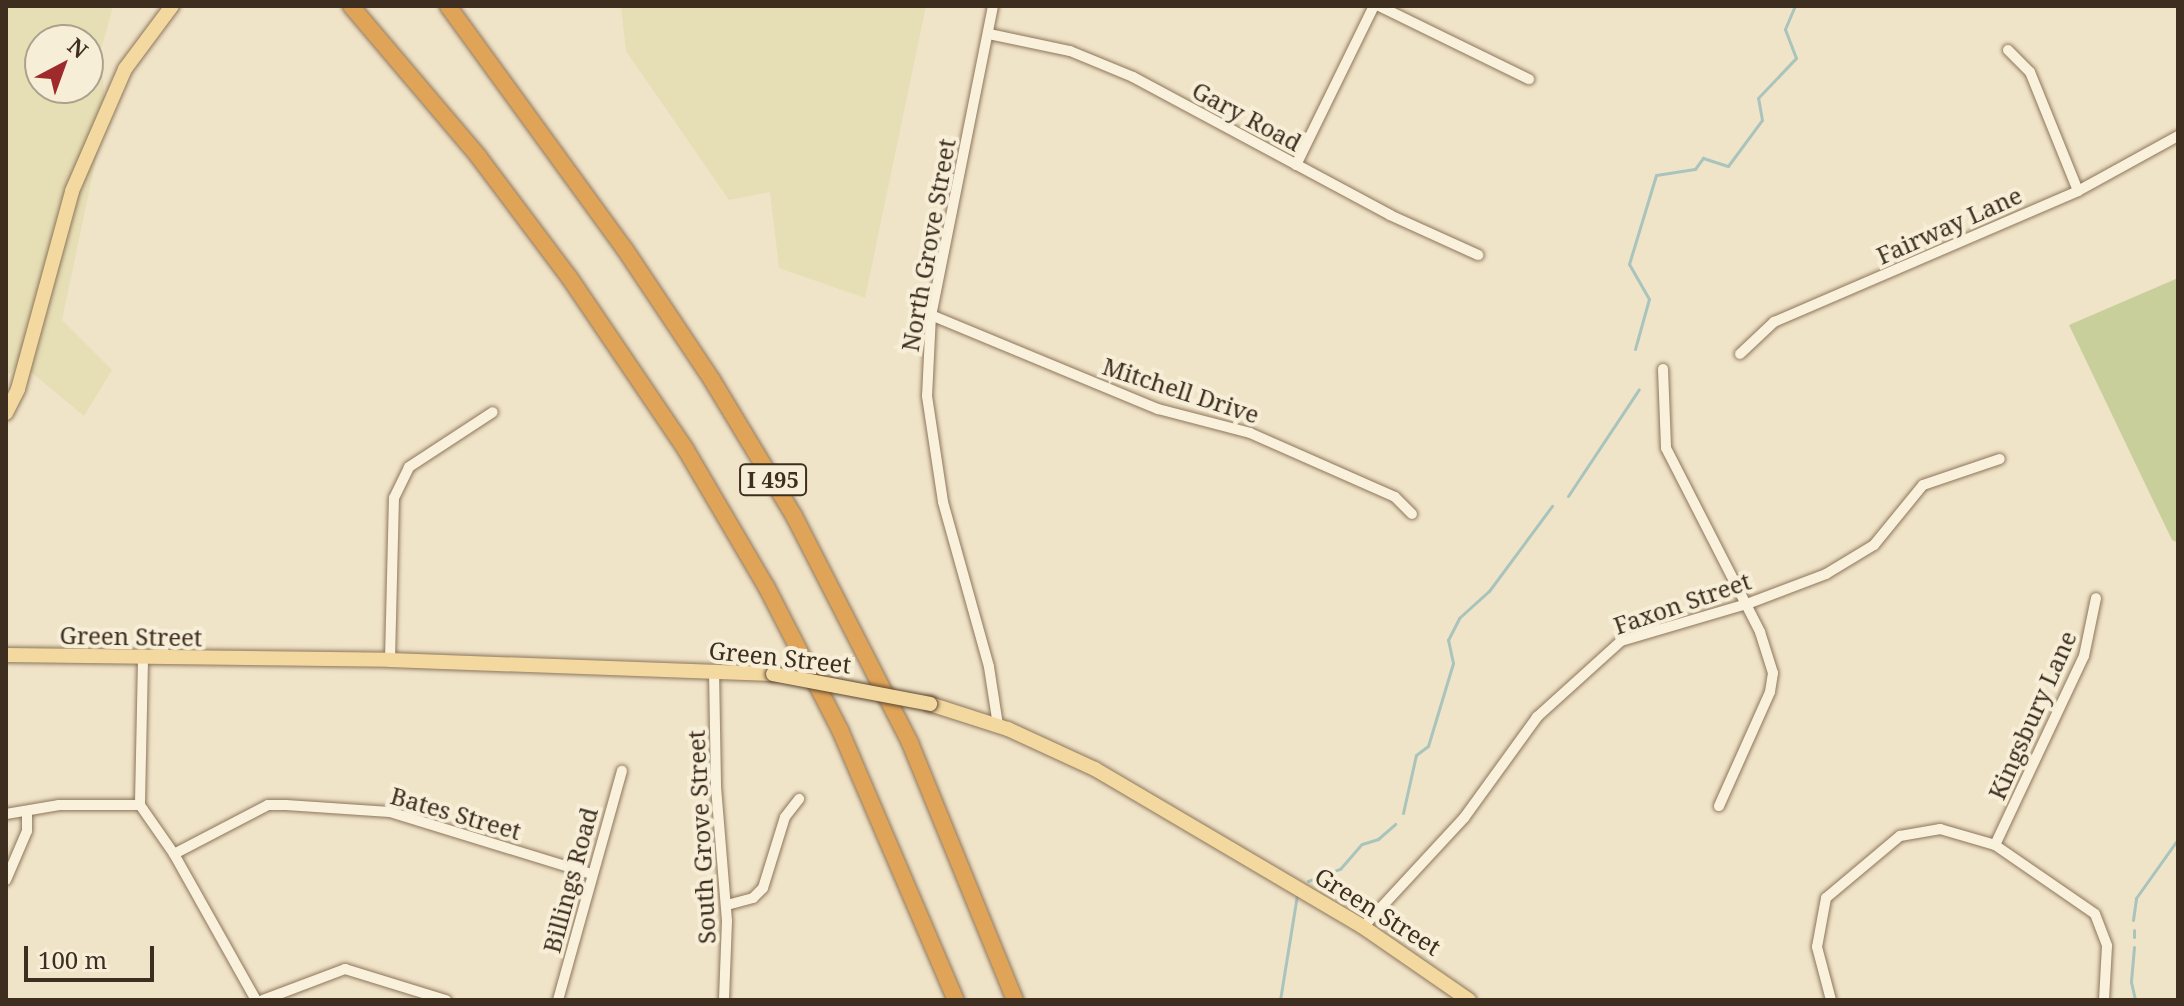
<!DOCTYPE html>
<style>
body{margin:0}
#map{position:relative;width:2184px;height:1006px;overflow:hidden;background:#f0e4c8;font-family:"Noto Serif",serif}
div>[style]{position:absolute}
.farmland>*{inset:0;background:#e6deb5}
.green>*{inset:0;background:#c9cf9b}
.stream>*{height:3px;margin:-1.5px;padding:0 1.5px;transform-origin:1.5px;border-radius:1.5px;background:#a9c4bc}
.roads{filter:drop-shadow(0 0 2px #8d765c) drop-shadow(0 0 2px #8d765c)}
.minor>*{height:10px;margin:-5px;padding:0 5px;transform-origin:5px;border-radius:5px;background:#faf1dc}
.major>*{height:14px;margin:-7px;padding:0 7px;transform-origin:7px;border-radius:7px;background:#f3d9a0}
.highway>*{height:16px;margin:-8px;padding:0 8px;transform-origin:8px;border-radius:8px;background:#e0a458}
.bridges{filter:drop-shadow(0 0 2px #5b4430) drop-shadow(0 0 2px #5b4430)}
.major-bridge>*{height:14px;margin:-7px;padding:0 7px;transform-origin:7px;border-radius:7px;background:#f3d9a0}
span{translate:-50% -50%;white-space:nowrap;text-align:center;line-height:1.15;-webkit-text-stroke:8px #f7eed8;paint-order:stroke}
.shield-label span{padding:2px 6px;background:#f7eed8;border:2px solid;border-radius:6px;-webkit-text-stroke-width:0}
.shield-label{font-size:22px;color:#3d2e20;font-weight:700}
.street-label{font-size:24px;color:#3d2e20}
.frame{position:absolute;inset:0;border:8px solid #3d2e20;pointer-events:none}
.north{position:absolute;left:24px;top:24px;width:80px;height:80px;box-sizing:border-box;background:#f7eed8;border:2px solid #ada18e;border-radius:50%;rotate:41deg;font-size:22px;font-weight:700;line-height:32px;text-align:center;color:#3d2e20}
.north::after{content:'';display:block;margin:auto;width:28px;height:36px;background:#9e2a2b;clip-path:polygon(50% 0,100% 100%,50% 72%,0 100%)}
.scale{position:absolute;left:24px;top:946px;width:130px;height:36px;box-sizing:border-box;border:4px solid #3d2e20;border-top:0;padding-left:10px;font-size:24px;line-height:28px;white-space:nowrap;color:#3d2e20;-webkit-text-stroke:6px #f7eed8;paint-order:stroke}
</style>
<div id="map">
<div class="farmland">
<i style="clip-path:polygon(evenodd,6px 6px,113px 6px,100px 54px,106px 111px,62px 320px,112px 370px,84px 416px,20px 363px,6px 377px,6px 6px,40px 40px,88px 40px,88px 88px,40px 88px,40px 40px)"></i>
<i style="clip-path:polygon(621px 6px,926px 6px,865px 298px,779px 268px,770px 192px,729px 200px,626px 51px)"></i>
</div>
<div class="green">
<i style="clip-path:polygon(2178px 278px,2178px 543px,2172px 540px,2069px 325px)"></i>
</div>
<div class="stream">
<i style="left:1635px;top:349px;width:52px;rotate:-74.4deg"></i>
<i style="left:1649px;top:299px;width:40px;rotate:-119.7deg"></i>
<i style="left:1629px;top:264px;width:93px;rotate:-73.1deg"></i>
<i style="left:1656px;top:175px;width:39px;rotate:-9deg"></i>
<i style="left:1695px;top:169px;width:14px;rotate:-54deg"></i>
<i style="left:1703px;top:158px;width:26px;rotate:18deg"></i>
<i style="left:1728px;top:166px;width:57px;rotate:-53.5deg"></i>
<i style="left:1762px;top:120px;width:22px;rotate:-100deg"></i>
<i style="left:1758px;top:98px;width:55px;rotate:-46.5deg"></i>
<i style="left:1796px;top:58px;width:31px;rotate:-111deg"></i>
<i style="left:1785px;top:29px;width:25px;rotate:-67deg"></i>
<i style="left:1568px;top:496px;width:128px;rotate:-56.4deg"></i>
<i style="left:1403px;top:813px;width:59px;rotate:-77.4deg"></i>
<i style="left:1416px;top:755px;width:15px;rotate:-37deg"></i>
<i style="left:1428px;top:746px;width:87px;rotate:-73.2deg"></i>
<i style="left:1453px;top:663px;width:24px;rotate:-102deg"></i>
<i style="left:1448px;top:640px;width:25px;rotate:-63deg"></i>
<i style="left:1459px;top:618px;width:40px;rotate:-42deg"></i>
<i style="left:1489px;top:591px;width:106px;rotate:-53.5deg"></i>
<i style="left:1308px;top:881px;width:34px;rotate:-21deg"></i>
<i style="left:1340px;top:869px;width:33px;rotate:-49deg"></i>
<i style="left:1362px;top:844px;width:17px;rotate:-17deg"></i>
<i style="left:1378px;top:839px;width:23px;rotate:-41deg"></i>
<i style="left:2133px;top:920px;width:22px;rotate:-82deg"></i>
<i style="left:2136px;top:898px;width:72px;rotate:-54.6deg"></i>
<i style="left:2134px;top:937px;width:7px;rotate:-90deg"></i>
<i style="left:2134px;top:947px;width:35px;rotate:95deg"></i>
<i style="left:2131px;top:982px;width:18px;rotate:77deg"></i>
<i style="left:1280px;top:1000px;width:106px;rotate:-80.8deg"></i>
</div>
<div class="roads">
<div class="minor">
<i style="left:993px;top:6px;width:315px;rotate:101.3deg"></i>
<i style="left:931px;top:315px;width:81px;rotate:92.8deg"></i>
<i style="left:927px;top:396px;width:107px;rotate:81.4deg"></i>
<i style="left:943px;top:502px;width:171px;rotate:74.4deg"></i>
<i style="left:989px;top:667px;width:59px;rotate:81.2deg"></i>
<i style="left:1379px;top:6px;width:167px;rotate:26deg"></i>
<i style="left:989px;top:34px;width:83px;rotate:11.9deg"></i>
<i style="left:1070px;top:51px;width:68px;rotate:22.4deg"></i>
<i style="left:1133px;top:77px;width:292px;rotate:28.2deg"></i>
<i style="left:1390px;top:215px;width:97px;rotate:24.4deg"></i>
<i style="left:2008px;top:50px;width:31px;rotate:45deg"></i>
<i style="left:2030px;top:72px;width:128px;rotate:68deg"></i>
<i style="left:1296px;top:165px;width:177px;rotate:-63.9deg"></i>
<i style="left:931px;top:315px;width:246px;rotate:22.5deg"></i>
<i style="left:1158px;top:409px;width:95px;rotate:14.6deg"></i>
<i style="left:1250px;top:433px;width:158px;rotate:23.8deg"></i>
<i style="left:1395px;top:497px;width:24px;rotate:45deg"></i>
<i style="left:1740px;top:354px;width:47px;rotate:-43.3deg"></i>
<i style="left:1774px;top:322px;width:331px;rotate:-23.3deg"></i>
<i style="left:2078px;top:191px;width:114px;rotate:-28.8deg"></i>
<i style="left:1663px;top:369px;width:79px;rotate:87.8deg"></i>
<i style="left:1666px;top:448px;width:207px;rotate:62.9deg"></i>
<i style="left:1760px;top:632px;width:43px;rotate:72.4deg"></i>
<i style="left:1773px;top:673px;width:19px;rotate:99deg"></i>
<i style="left:1770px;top:692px;width:125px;rotate:114.1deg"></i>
<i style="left:143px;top:660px;width:145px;rotate:91.2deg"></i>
<i style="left:140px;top:805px;width:60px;rotate:55.2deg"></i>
<i style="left:174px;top:854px;width:167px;rotate:60.7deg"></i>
<i style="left:390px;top:660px;width:162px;rotate:-88.6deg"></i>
<i style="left:394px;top:498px;width:34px;rotate:-64deg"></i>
<i style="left:409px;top:467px;width:100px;rotate:-33.2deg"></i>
<i style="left:714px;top:670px;width:117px;rotate:89deg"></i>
<i style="left:716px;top:787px;width:134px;rotate:85.3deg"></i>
<i style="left:727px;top:921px;width:79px;rotate:92.2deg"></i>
<i style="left:6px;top:814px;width:54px;rotate:-9.6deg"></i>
<i style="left:59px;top:805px;width:81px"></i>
<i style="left:1995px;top:845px;width:209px;rotate:-64.8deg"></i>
<i style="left:2084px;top:656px;width:59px;rotate:-78.3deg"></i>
<i style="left:174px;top:854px;width:106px;rotate:-27.5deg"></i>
<i style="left:268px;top:805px;width:18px"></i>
<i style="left:286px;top:805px;width:104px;rotate:3.9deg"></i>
<i style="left:390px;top:812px;width:210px;rotate:17.1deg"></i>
<i style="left:6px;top:880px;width:53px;rotate:-66.8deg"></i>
<i style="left:27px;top:831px;width:18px;rotate:-90deg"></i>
<i style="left:727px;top:905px;width:27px;rotate:-15deg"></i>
<i style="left:753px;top:898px;width:14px;rotate:-45deg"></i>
<i style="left:763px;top:888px;width:74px;rotate:-72.8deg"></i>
<i style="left:785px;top:817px;width:23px;rotate:-52deg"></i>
<i style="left:1363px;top:927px;width:149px;rotate:-47.2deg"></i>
<i style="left:1464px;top:818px;width:125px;rotate:-54.1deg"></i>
<i style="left:1537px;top:717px;width:113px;rotate:-42.1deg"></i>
<i style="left:1621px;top:641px;width:131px;rotate:-16.4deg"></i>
<i style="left:1747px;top:604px;width:85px;rotate:-20.8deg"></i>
<i style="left:1826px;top:574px;width:56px;rotate:-31.1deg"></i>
<i style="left:1874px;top:545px;width:77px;rotate:-50.8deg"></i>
<i style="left:1923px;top:485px;width:81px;rotate:-18.7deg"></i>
<i style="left:263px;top:1000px;width:88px;rotate:-20.7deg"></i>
<i style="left:345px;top:969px;width:106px;rotate:17.1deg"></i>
<i style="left:558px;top:1000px;width:238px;rotate:-74.4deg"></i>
<i style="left:1831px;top:1000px;width:55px;rotate:-104.8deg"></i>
<i style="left:1817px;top:947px;width:50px;rotate:-79.6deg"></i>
<i style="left:1826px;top:898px;width:97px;rotate:-40deg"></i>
<i style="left:1900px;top:836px;width:41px;rotate:-9.9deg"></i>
<i style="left:1940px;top:829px;width:57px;rotate:16.2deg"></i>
<i style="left:1995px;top:845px;width:121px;rotate:34.6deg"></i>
<i style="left:2095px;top:914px;width:34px;rotate:69deg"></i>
<i style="left:2107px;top:946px;width:54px;rotate:93.2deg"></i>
</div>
<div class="major">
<i style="left:6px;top:413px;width:27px;rotate:-63deg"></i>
<i style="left:18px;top:389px;width:205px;rotate:-74.7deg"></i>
<i style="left:72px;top:191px;width:133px;rotate:-66.5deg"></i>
<i style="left:125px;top:69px;width:79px;rotate:-53.3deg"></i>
<i style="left:6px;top:655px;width:384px;rotate:0.7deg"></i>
<i style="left:390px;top:660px;width:383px;rotate:2.1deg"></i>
<i style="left:930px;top:704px;width:82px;rotate:17.8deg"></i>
<i style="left:1008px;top:729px;width:96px;rotate:24.7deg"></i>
<i style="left:1095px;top:769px;width:311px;rotate:30.5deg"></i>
<i style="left:1363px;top:927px;width:129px;rotate:34.6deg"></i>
</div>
<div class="highway">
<i style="left:351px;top:6px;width:197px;rotate:49.7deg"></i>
<i style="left:478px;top:156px;width:151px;rotate:53.1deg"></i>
<i style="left:569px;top:277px;width:209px;rotate:55.9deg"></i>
<i style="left:686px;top:450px;width:160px;rotate:59.6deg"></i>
<i style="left:767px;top:588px;width:160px;rotate:62.8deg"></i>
<i style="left:840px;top:730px;width:294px;rotate:66.8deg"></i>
<i style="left:448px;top:6px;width:299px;rotate:54deg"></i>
<i style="left:624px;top:248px;width:159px;rotate:56.3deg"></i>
<i style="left:712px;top:380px;width:159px;rotate:58.9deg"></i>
<i style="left:794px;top:516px;width:255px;rotate:62.9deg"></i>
<i style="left:910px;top:743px;width:278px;rotate:67.8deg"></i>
</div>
</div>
<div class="bridges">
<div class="major-bridge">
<i style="left:773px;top:674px;width:160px;rotate:10.8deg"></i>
</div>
</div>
<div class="shield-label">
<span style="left:773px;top:480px">I 495</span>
</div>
<div class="street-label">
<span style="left:1247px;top:116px;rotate:28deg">Gary Road</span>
<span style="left:1949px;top:225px;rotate:-24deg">Fairway Lane</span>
<span style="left:928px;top:245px;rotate:-80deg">North Grove Street</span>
<span style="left:1181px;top:390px;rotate:18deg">Mitchell Drive</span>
<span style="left:1682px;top:603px;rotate:-19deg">Faxon Street</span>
<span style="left:131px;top:636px;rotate:1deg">Green Street</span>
<span style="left:780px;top:657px;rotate:6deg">Green Street</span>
<span style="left:2032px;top:715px;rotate:-66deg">Kingsbury Lane</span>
<span style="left:456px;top:813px;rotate:16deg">Bates Street</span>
<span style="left:701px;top:837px;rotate:-93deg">South Grove Street</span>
<span style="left:570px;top:880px;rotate:-75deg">Billings Road</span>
<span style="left:1378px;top:911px;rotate:32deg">Green Street</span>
</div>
<div class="frame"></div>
<div class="north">N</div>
<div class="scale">100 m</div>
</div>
